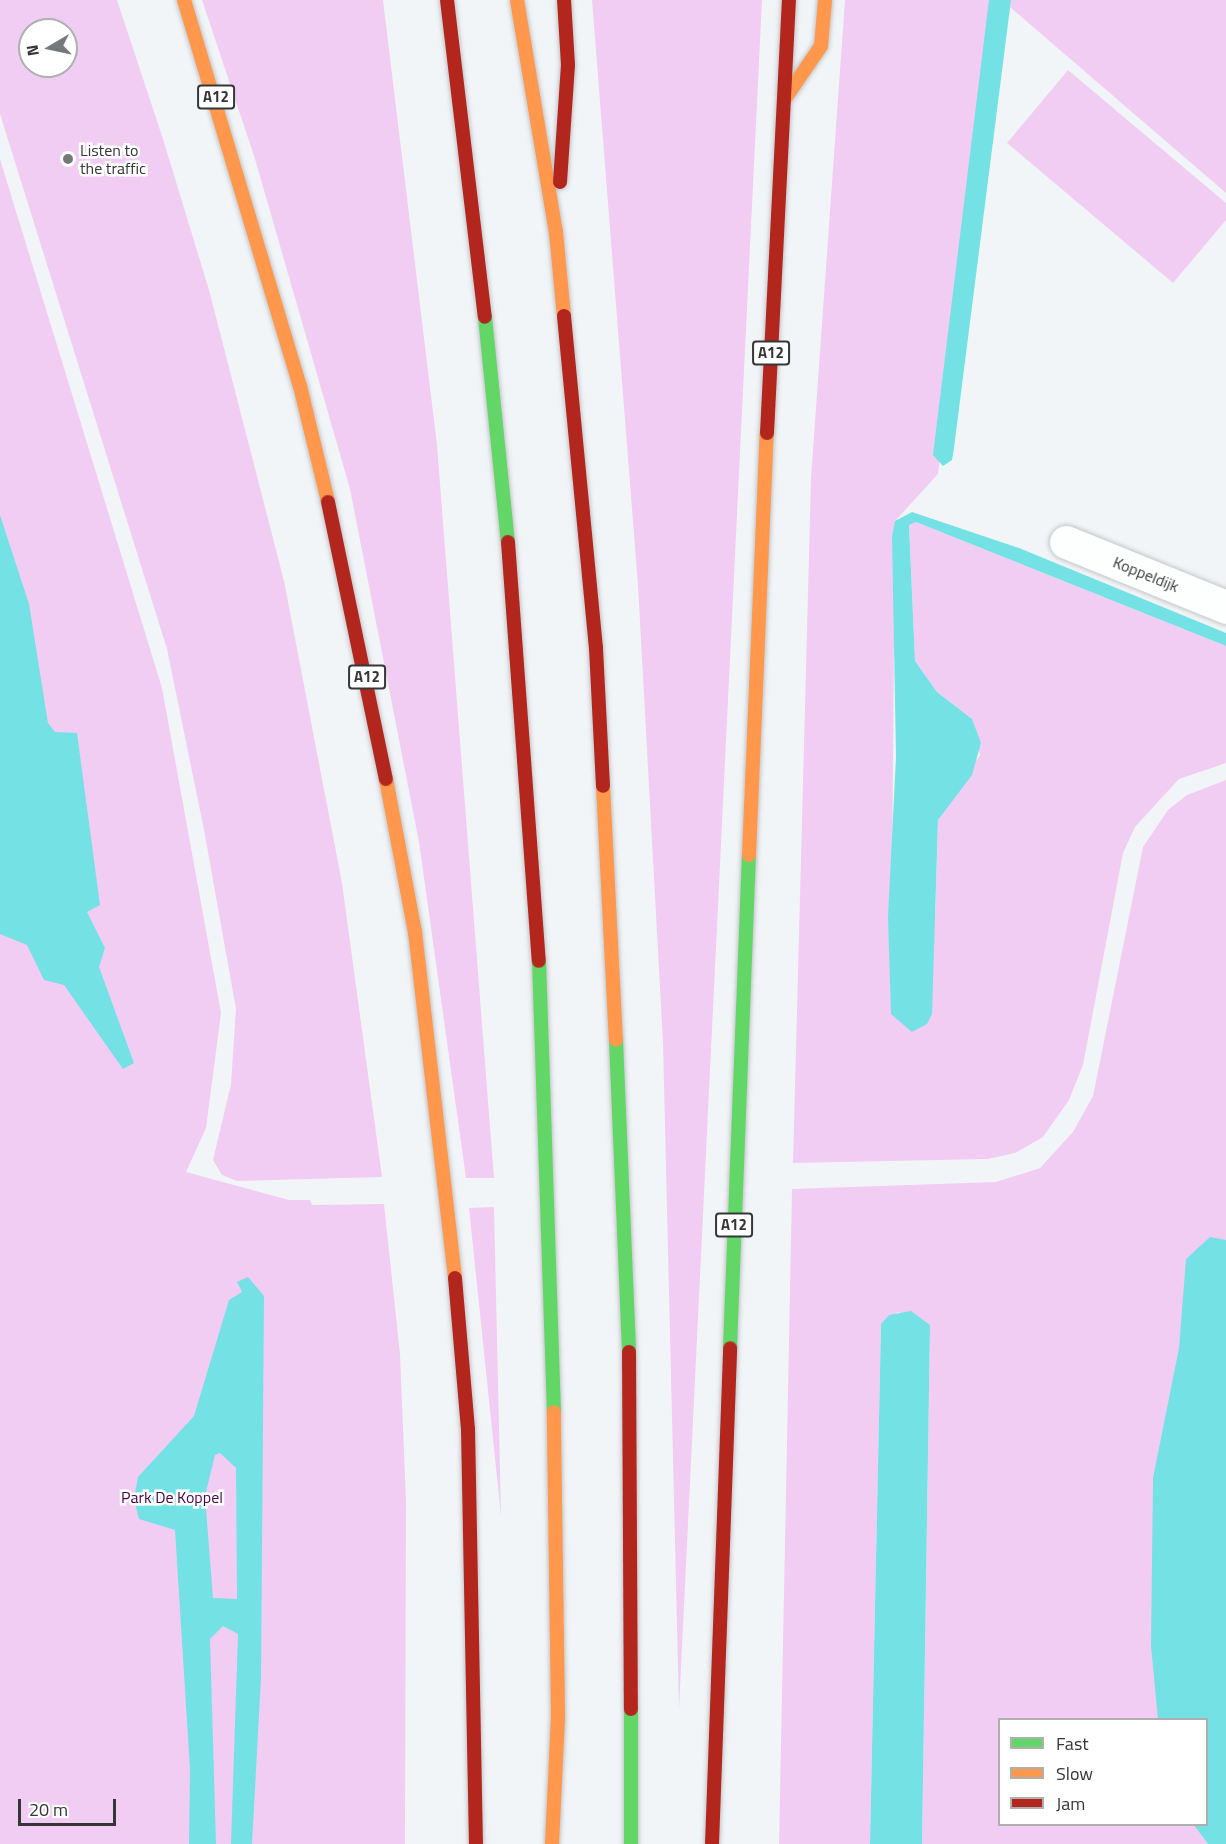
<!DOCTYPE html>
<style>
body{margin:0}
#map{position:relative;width:1226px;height:1844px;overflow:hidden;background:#f2f5f8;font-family:"Titillium Web",sans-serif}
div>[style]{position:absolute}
.green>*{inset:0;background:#f2cdf3}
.water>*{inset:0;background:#74e1e4}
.roads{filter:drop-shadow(0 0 2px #c4c6c8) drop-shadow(0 0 2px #c4c6c8)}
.street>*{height:33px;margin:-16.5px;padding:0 16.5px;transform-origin:16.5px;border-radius:16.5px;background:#fdfefe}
.fast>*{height:14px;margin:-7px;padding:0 7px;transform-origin:7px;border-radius:7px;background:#63d668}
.slow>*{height:14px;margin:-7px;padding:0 7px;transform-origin:7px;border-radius:7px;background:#ff974d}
.jam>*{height:14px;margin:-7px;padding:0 7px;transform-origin:7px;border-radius:7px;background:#b3261e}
.dots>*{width:16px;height:16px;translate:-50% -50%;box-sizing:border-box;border:3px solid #fff;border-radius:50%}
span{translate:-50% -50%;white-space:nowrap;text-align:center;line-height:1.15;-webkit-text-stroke:5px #fff;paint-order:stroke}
.shield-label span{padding:2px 4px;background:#fff;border:2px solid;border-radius:4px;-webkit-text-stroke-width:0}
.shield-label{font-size:15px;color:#343638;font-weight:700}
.poi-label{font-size:16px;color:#343638}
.left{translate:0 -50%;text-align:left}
.street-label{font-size:16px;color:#343638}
.park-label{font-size:16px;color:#470547}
.legend{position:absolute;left:998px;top:1718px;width:210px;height:108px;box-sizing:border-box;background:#fff;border:2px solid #aeafaf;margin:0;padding:8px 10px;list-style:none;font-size:18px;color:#343638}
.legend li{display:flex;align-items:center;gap:12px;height:30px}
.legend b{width:30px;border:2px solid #aeafaf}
.north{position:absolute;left:18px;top:18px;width:60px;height:60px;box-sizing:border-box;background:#fff;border:2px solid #aeafaf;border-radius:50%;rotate:261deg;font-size:16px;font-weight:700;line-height:24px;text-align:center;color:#343638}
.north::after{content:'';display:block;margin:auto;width:21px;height:27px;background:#76797b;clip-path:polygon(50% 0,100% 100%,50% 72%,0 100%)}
.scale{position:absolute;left:18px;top:1799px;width:98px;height:27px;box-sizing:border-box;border:3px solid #343638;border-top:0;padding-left:8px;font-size:18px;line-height:21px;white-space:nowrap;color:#343638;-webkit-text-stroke:4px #fff;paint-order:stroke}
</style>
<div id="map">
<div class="green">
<i style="clip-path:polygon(evenodd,0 0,117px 0,163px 139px,209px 290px,284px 581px,342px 883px,382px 1177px,237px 1181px,222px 1175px,213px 1160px,231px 1084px,236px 1009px,204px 830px,167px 649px,0 114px,0 0,30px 30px,66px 30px,66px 66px,30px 66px,30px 30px)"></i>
<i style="clip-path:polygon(202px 0,383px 0,437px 445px,494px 1178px,466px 1178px,419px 842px,350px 489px,255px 159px)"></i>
<i style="clip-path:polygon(592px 0,762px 0,679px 1709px,663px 1043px,638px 585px)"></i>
<i style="clip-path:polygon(845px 0,990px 0,938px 474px,895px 521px,891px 1014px,935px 919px,938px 820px,980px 755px,972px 719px,937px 692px,915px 661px,909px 524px,916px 522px,1226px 646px,1226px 763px,1179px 779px,1135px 827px,1123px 853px,1083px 1065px,1069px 1100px,1043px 1137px,1015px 1153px,988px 1159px,793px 1163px,811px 478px)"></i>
<i style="clip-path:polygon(1011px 0,1226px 0,1226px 193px,1010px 7px)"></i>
<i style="clip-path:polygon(1068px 70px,1226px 203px,1226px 220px,1173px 283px,1007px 143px)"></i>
<i style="clip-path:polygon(0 159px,162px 688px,221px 1013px,206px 1128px,186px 1172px,289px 1200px,310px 1200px,312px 1205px,384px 1204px,400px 1354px,406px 1501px,405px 1844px,0 1844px)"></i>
<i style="clip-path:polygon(evenodd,1226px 780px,1226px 1844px,922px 1844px,930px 1325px,898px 1312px,881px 1324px,870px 1844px,779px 1844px,792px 1189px,996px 1182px,1040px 1168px,1073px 1132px,1093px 1096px,1143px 847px,1168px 810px,1187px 795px,1226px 780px,1000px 1720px,1206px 1720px,1206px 1824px,1000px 1824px,1000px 1720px)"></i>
<i style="clip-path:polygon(494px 1207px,501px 1514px,501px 1516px,469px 1208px)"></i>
</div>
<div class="water">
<i style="clip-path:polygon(989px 0,1011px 0,954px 448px,952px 460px,943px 466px,933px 455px)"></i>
<i style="clip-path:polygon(912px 512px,1019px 548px,1226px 633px,1226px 646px,916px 522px,909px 525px,915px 661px,937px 692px,972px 719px,981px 743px,972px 775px,938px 820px,932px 1014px,927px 1024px,912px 1032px,891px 1014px,888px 917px,896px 757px,892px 536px,895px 521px)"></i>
<i style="clip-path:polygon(0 515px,29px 604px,48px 723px,55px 732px,77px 733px,100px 905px,87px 912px,105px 948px,99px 967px,134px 1063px,123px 1069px,64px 985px,44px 980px,27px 945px,0 934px)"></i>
<i style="clip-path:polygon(1210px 1237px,1226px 1240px,1226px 1844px,1208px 1844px,1194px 1825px,1206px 1824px,1206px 1720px,1158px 1719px,1151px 1646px,1153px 1478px,1179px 1348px,1186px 1259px)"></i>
<i style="clip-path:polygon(evenodd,248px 1277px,264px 1296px,261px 1678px,252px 1844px,231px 1844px,238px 1634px,223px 1626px,210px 1639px,216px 1844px,189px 1844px,190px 1769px,175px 1530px,139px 1519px,134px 1499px,138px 1477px,194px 1416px,229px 1300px,242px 1292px,237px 1282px,248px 1277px,220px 1453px,236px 1468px,237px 1599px,213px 1598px,205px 1496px,215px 1455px,220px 1453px)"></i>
<i style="clip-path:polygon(911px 1311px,930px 1325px,922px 1844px,870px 1844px,881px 1324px,889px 1315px)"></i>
</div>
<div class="roads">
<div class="street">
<i style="left:1066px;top:542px;width:173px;rotate:22.1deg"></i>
</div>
<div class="fast">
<i style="left:485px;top:317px;width:226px;rotate:84.2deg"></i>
<i style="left:539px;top:961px;width:451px;rotate:88.1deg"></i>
<i style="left:616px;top:1040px;width:312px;rotate:87.6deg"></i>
<i style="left:730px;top:1348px;width:493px;rotate:-87.8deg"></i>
<i style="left:631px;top:1709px;width:135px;rotate:90deg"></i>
</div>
<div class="slow">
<i style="left:184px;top:0;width:403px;rotate:73.3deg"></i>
<i style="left:300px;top:386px;width:119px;rotate:76.4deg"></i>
<i style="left:517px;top:0;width:235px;rotate:80.5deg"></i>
<i style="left:556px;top:232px;width:84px;rotate:84.6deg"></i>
<i style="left:784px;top:100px;width:65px;rotate:-55.6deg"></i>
<i style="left:821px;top:46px;width:46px;rotate:-85deg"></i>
<i style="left:386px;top:779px;width:156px;rotate:79.3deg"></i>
<i style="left:415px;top:932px;width:348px;rotate:83.4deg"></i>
<i style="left:603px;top:786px;width:254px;rotate:87.1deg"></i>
<i style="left:749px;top:855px;width:422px;rotate:-87.6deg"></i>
<i style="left:552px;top:1844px;width:129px;rotate:-87.3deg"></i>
<i style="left:558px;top:1715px;width:303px;rotate:-90.8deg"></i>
</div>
<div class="jam">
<i style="left:447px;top:0;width:319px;rotate:83.2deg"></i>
<i style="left:560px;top:182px;width:117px;rotate:-86.1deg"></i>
<i style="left:568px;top:65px;width:65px;rotate:-93.5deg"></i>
<i style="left:564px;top:316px;width:334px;rotate:84.5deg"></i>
<i style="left:596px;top:648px;width:138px;rotate:87.1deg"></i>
<i style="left:767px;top:433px;width:434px;rotate:-87.1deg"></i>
<i style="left:328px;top:502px;width:283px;rotate:78.2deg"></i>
<i style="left:508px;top:542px;width:420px;rotate:85.8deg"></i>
<i style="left:455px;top:1278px;width:152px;rotate:85.1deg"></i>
<i style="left:468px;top:1429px;width:415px;rotate:88.9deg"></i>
<i style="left:629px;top:1352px;width:357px;rotate:89.7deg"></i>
<i style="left:712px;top:1844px;width:496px;rotate:-87.9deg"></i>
</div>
</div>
<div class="dots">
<i style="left:68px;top:159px;background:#76797b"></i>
</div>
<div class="shield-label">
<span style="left:216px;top:97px">A12</span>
<span style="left:771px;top:353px">A12</span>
<span style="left:367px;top:677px">A12</span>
<span style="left:734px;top:1225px">A12</span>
</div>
<div class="poi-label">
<span class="left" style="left:80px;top:159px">Listen to<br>the traffic</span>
</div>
<div class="street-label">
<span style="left:1146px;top:574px;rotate:22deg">Koppeldijk</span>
</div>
<div class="park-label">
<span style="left:172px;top:1497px">Park De Koppel</span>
</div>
<ul class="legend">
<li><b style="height:8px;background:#63d668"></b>Fast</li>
<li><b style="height:8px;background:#ff974d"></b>Slow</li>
<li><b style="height:8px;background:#b3261e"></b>Jam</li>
</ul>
<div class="north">N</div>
<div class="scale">20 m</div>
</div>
